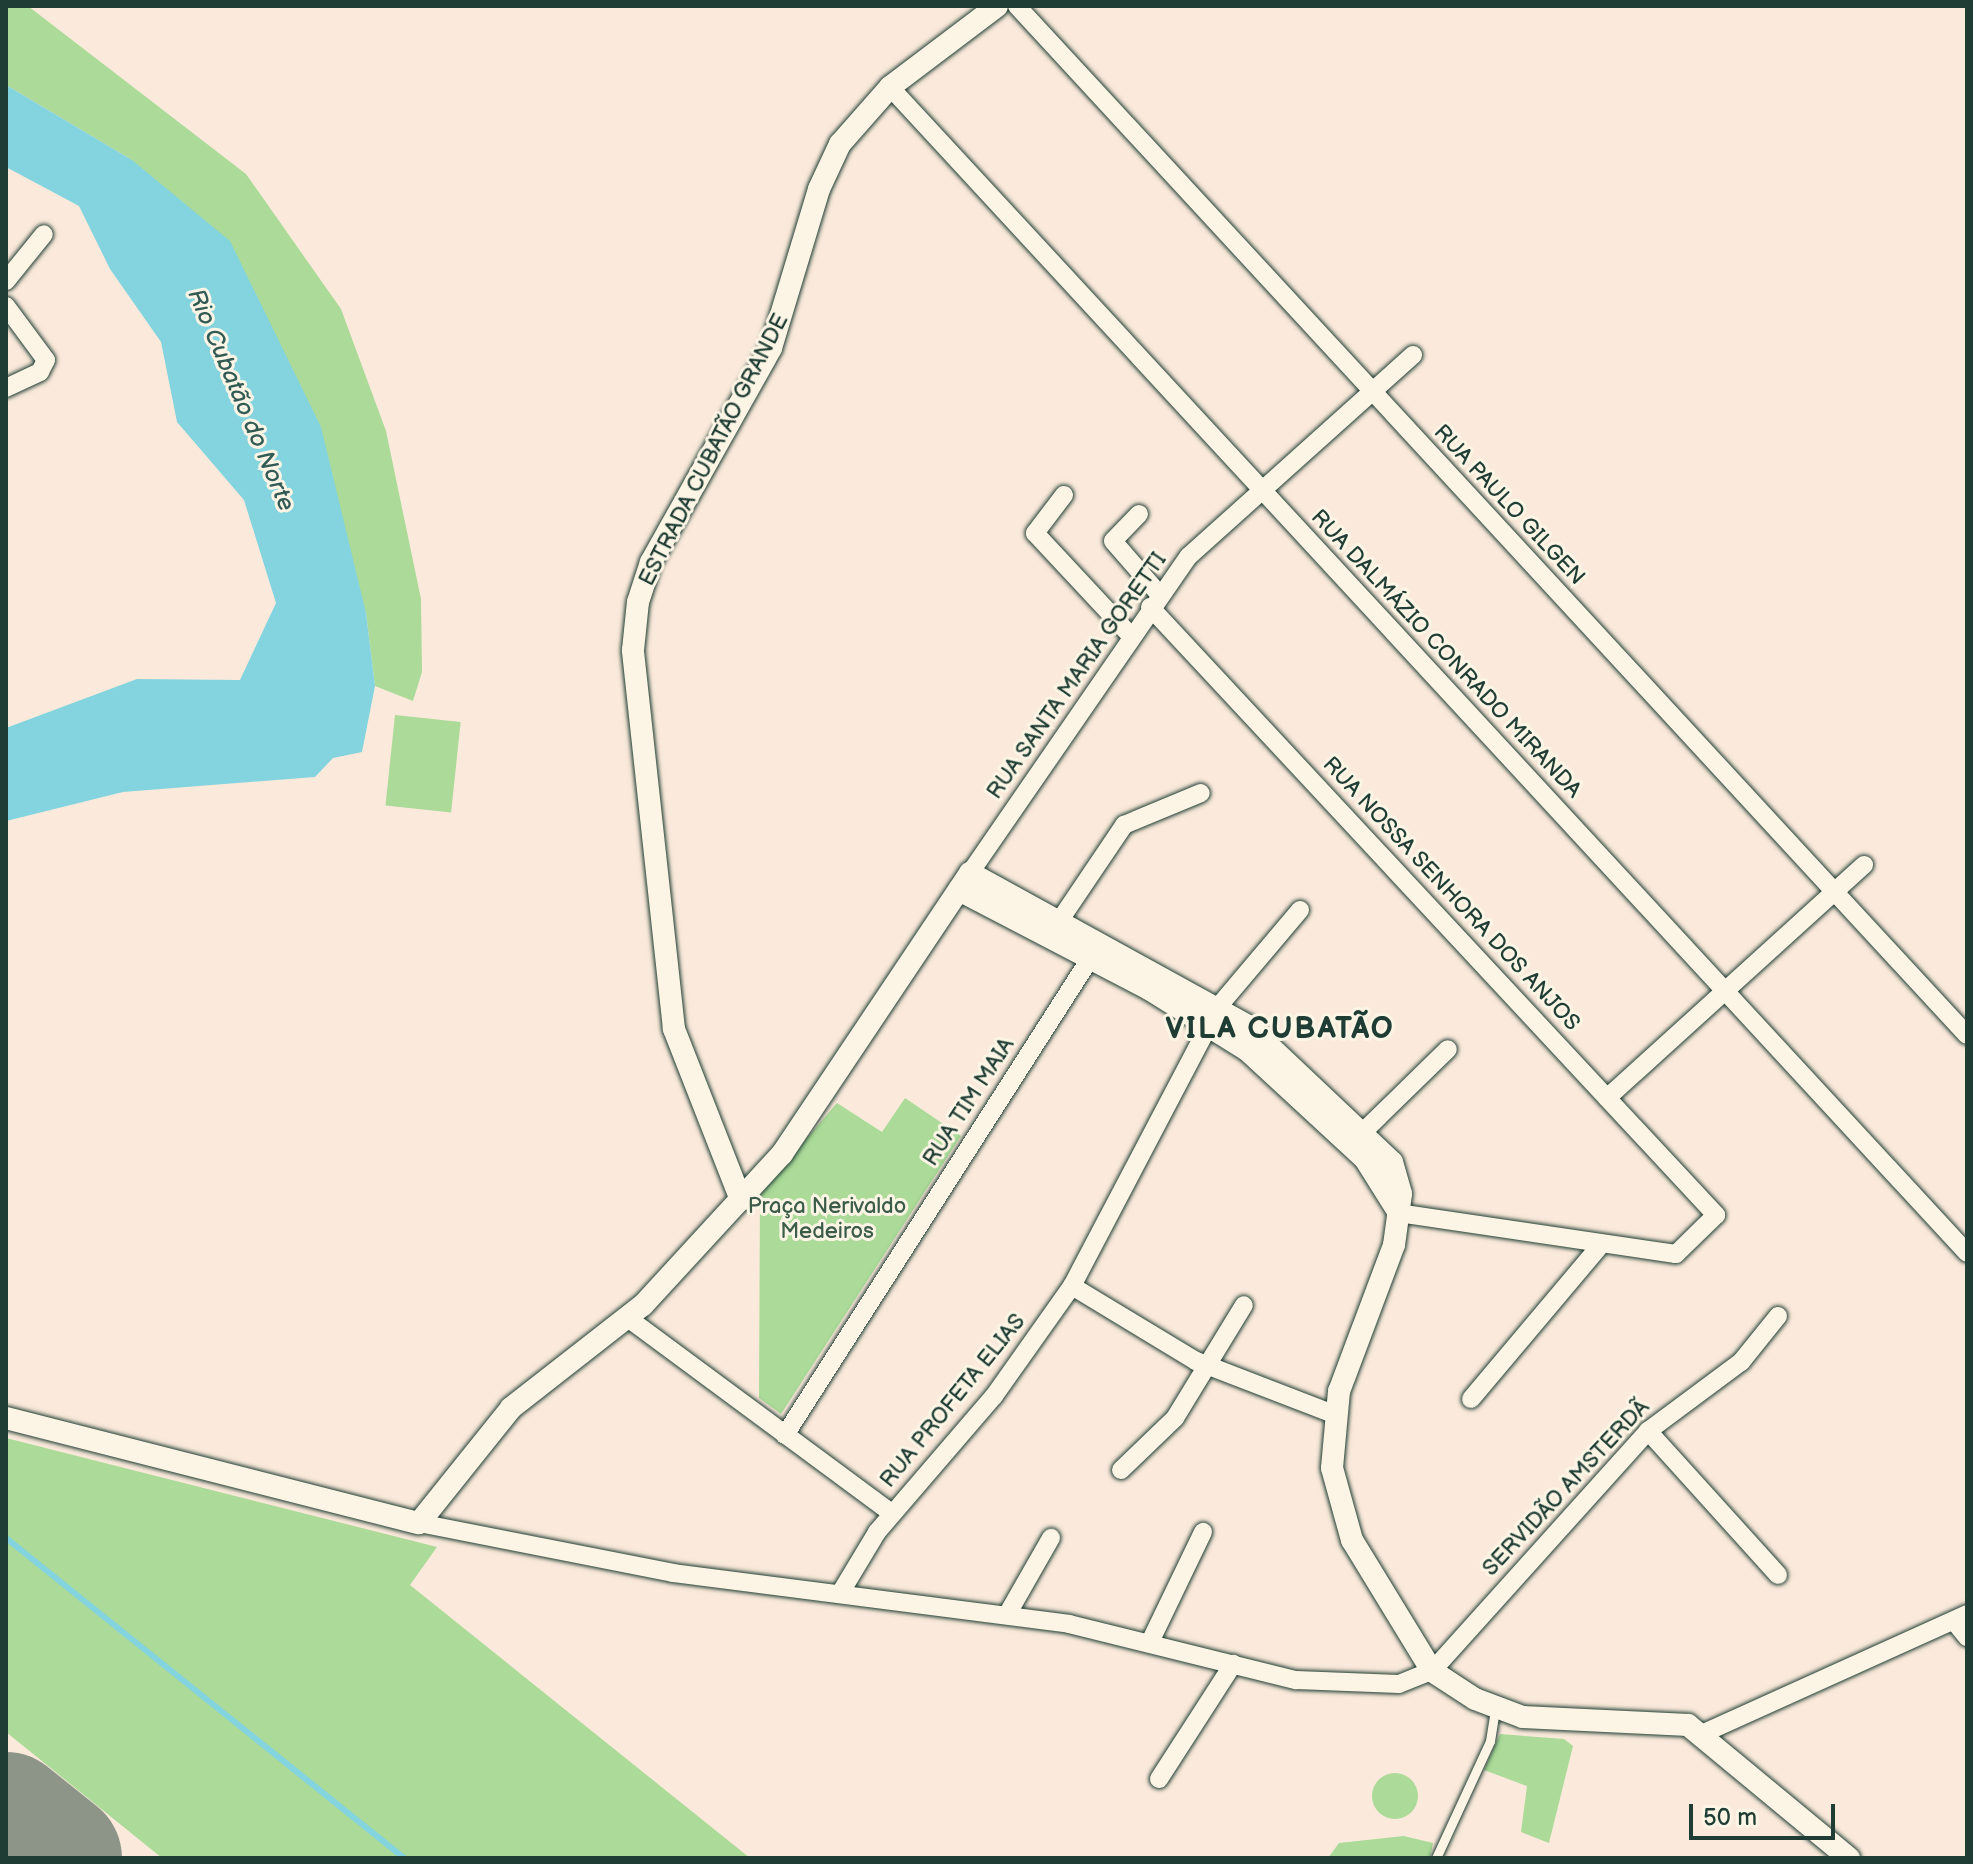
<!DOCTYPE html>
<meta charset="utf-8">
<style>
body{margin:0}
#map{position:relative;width:1973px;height:1864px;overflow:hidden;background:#fbeadb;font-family:"Balsamiq Sans",sans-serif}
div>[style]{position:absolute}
.green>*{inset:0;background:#abda99;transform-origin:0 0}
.round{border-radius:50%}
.water>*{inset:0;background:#83d4de}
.stream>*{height:6px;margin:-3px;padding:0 3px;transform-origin:3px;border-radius:3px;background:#83d4de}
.taxiway>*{height:52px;margin:-26px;padding:0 26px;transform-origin:26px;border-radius:26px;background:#8d9488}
.runway>*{height:132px;margin:-66px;padding:0 66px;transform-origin:66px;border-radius:66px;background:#8d9488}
.roads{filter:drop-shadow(0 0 2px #1f3d34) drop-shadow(0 0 2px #1f3d34)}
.service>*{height:9px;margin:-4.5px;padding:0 4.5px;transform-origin:4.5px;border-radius:4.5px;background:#fcf5e5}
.minor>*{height:18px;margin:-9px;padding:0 9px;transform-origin:9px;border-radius:9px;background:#fcf5e5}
.tertiary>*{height:22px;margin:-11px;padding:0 11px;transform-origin:11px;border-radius:11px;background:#fcf5e5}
span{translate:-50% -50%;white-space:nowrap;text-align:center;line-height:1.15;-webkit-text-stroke:6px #fcf5e5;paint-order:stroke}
.street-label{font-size:22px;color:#1f3d34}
.park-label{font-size:22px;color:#3b5c48}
.water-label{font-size:24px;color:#335b56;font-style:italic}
.district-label{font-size:30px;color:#1f3d34;font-weight:700;letter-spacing:2px}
.frame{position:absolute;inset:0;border:8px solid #1f3d34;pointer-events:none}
.scale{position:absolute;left:1689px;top:1804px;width:146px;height:36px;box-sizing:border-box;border:4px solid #1f3d34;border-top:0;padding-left:10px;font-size:24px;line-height:28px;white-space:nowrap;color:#1f3d34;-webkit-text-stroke:6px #fcf5e5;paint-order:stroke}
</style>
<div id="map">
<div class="green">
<i style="clip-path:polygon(6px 6px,28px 6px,246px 174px,341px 309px,386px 431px,421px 599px,422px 672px,413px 701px,375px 686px,366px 613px,132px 160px,6px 85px)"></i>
<i style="left:395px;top:715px;width:66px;height:91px;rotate:6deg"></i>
<i style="clip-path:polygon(905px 1098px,961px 1136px,781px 1414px,759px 1398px,760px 1193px,837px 1103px,882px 1132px)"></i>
<i style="clip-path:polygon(6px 1438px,437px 1547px,410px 1585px,750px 1858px,162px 1858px,6px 1732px)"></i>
<i style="clip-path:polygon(1500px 1734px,1564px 1739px,1573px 1746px,1549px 1843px,1521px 1832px,1527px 1786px,1484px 1770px)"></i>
<i class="round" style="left:1372px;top:1773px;width:46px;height:46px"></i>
<i style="clip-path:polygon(1404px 1836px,1433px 1843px,1430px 1858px,1328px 1858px,1339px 1843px)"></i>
</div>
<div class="water">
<i style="clip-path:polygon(6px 85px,132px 160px,230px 241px,321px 427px,366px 613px,375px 686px,362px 752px,333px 758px,315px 777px,123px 792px,6px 821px,6px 728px,137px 679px,240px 680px,276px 603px,244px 500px,177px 422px,161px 342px,110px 269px,79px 206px,6px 167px)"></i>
</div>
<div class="stream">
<i style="left:6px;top:1538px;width:511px;rotate:38.8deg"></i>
</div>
<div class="taxiway">
<i style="left:6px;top:1833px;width:34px;rotate:17deg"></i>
</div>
<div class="runway">
<i style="left:6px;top:1818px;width:64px;rotate:38.7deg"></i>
</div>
<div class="roads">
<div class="service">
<i style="left:1436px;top:1858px;width:129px;rotate:-65.2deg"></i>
<i style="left:1490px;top:1741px;width:32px;rotate:-81deg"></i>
</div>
<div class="minor">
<i style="left:1017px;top:6px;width:1400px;rotate:47.29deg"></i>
<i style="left:890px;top:87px;width:1587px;rotate:47.27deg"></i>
<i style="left:6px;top:281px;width:60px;rotate:-51deg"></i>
<i style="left:6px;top:306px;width:67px;rotate:53.5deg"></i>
<i style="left:46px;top:360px;width:13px;rotate:117deg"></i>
<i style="left:40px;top:372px;width:38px;rotate:155deg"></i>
<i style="left:1064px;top:495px;width:48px;rotate:127.3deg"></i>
<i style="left:1035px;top:533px;width:141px;rotate:47deg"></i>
<i style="left:1139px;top:514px;width:37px;rotate:134deg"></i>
<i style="left:1113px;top:541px;width:70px;rotate:49deg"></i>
<i style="left:1150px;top:607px;width:831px;rotate:47.05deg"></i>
<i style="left:1716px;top:1215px;width:56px;rotate:135.7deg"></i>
<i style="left:1676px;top:1254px;width:280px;rotate:-171.6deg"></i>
<i style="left:970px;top:873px;width:385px;rotate:-55.4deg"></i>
<i style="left:1189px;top:556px;width:301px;rotate:-41.9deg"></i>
<i style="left:1060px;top:920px;width:115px;rotate:-56deg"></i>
<i style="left:1124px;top:825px;width:83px;rotate:-22.6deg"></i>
<i style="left:1218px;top:1007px;width:127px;rotate:-49.8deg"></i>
<i style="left:1607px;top:1098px;width:347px;rotate:-42.2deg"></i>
<i style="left:1364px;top:1131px;width:117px;rotate:-44.3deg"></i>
<i style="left:1072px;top:1286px;width:145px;rotate:31.2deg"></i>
<i style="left:1196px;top:1361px;width:147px;rotate:21.1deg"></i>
<i style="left:628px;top:1318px;width:328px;rotate:36.5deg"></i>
<i style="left:1471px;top:1399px;width:200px;rotate:-49.9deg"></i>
<i style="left:1648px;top:1431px;width:194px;rotate:47.9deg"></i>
<i style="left:785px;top:1435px;width:568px;rotate:-57.37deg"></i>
<i style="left:1121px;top:1470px;width:75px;rotate:-43.9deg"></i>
<i style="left:1175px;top:1418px;width:132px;rotate:-58.6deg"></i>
<i style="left:419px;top:1523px;width:259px;rotate:11.1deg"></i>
<i style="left:673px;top:1573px;width:399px;rotate:7.3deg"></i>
<i style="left:1069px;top:1624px;width:234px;rotate:13.9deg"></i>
<i style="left:1296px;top:1680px;width:103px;rotate:2.2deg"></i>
<i style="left:1399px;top:1684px;width:35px;rotate:-22deg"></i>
<i style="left:1432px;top:1671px;width:323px;rotate:-48deg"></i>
<i style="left:1648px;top:1431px;width:116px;rotate:-36.6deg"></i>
<i style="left:1741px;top:1362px;width:59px;rotate:-51.2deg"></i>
<i style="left:841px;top:1592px;width:70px;rotate:-59deg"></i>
<i style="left:877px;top:1532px;width:179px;rotate:-49.3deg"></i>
<i style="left:994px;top:1396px;width:135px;rotate:-54.7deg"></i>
<i style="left:1072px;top:1286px;width:295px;rotate:-62.3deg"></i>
<i style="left:1007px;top:1615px;width:89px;rotate:-60.3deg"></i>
<i style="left:1954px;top:1621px;width:21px;rotate:51deg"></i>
<i style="left:1151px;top:1640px;width:120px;rotate:-64.3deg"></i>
<i style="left:1704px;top:1733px;width:289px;rotate:-24.3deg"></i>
<i style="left:1159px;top:1779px;width:137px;rotate:-57.2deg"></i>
</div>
<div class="tertiary">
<i style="left:959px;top:890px;width:214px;rotate:27.5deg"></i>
<i style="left:1149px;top:989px;width:115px;rotate:31.9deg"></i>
<i style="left:1247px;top:1050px;width:161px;rotate:42.7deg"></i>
<i style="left:1365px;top:1159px;width:64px;rotate:57.8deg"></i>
<i style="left:741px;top:1200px;width:184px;rotate:-111.4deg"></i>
<i style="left:674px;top:1029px;width:381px;rotate:-96.2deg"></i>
<i style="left:633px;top:650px;width:48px;rotate:-84.1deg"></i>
<i style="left:638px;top:602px;width:42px;rotate:-72deg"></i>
<i style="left:651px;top:562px;width:245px;rotate:-60.7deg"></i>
<i style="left:771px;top:348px;width:166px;rotate:-73.2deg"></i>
<i style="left:819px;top:189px;width:50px;rotate:-65deg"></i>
<i style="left:840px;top:144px;width:76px;rotate:-48.7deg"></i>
<i style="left:890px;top:87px;width:134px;rotate:-37.1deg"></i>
<i style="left:6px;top:1418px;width:426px;rotate:14.3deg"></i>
<i style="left:419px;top:1523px;width:147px;rotate:-51.3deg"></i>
<i style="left:511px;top:1408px;width:167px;rotate:-38deg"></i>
<i style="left:643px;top:1305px;width:205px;rotate:-47.4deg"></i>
<i style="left:782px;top:1154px;width:338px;rotate:-56.2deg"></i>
<i style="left:970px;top:873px;width:317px;rotate:28.8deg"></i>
<i style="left:1248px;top:1026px;width:198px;rotate:43.4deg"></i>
<i style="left:1392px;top:1162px;width:33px;rotate:74deg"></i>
<i style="left:1401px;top:1194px;width:51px;rotate:97.8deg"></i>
<i style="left:1394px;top:1245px;width:156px;rotate:110.6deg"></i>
<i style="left:1339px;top:1391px;width:77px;rotate:95.2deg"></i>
<i style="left:1332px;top:1468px;width:75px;rotate:74.5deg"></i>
<i style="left:1352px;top:1540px;width:153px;rotate:58.6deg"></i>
<i style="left:1432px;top:1671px;width:51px;rotate:33.1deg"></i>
<i style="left:1475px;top:1699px;width:51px;rotate:20.6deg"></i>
<i style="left:1523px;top:1717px;width:165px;rotate:2.8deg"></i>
<i style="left:1688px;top:1725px;width:209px;rotate:39.6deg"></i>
</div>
</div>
<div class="street-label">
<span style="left:714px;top:450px;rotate:-63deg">ESTRADA CUBATÃO GRANDE</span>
<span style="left:1509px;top:505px;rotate:47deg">RUA PAULO GILGEN</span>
<span style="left:1446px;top:654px;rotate:47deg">RUA DALMÁZIO CONRADO MIRANDA</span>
<span style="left:1077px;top:676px;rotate:-55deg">RUA SANTA MARIA GORETTI</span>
<span style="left:1451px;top:894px;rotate:47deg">RUA NOSSA SENHORA DOS ANJOS</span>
<span style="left:969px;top:1102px;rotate:-57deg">RUA TIM MAIA</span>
<span style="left:953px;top:1401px;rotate:-51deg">RUA PROFETA ELIAS</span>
<span style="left:1566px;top:1488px;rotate:-47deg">SERVIDÃO AMSTERDÃ</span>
</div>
<div class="park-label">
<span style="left:827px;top:1219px">Praça Nerivaldo<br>Medeiros</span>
</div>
<div class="water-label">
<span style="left:241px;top:400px;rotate:67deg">Rio Cubatão do Norte</span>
</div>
<div class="district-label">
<span style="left:1280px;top:1029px">VILA CUBATÃO</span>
</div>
<div class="frame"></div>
<div class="scale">50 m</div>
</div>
